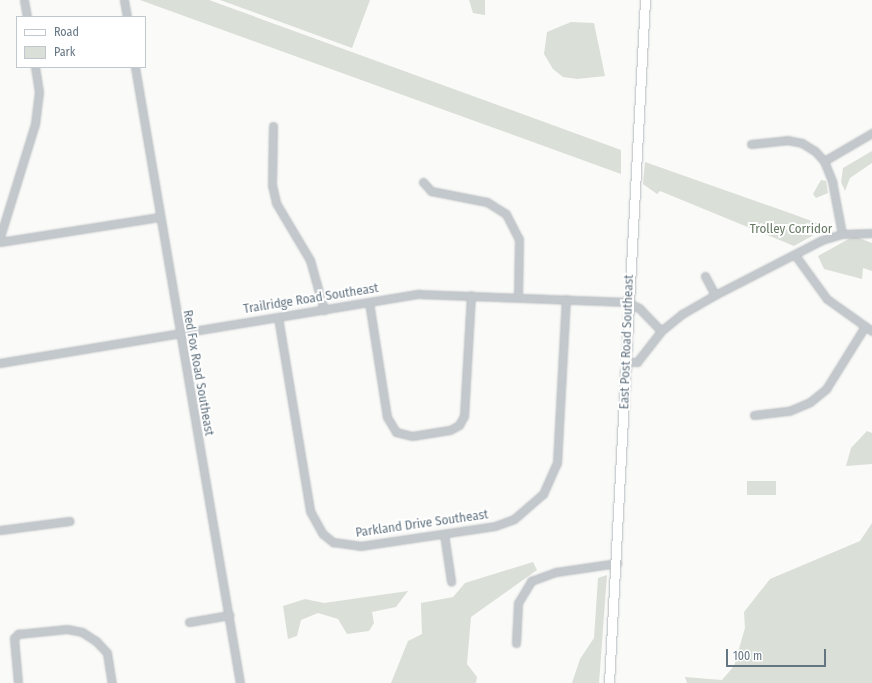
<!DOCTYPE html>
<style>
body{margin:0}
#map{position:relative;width:872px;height:683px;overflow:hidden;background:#fafaf8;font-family:"Fira Sans Condensed",sans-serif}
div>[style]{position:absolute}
.green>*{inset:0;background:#dadfd7;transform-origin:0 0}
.roads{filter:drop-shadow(0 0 1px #b5babe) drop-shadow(0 0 1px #b5babe)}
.minor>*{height:7px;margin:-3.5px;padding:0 3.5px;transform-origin:3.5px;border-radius:3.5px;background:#c3c8cc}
.major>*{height:9px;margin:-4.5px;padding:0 4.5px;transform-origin:4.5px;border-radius:4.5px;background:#fff}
span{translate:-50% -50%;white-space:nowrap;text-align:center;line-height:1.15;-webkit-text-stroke:4px #fff;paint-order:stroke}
.park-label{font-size:13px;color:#687a64}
.street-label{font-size:13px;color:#657683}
.legend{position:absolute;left:16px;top:16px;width:130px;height:52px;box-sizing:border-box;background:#fff;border:1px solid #c1c8cd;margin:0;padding:5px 7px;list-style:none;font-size:12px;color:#657683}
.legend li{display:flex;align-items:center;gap:8px;height:20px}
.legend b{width:20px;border:1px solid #c1c8cd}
.scale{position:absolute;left:726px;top:649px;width:100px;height:18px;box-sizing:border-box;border:2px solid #657683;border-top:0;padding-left:5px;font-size:12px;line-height:14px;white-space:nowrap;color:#657683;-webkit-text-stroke:3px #fff;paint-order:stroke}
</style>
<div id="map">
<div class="green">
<i style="clip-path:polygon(140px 0,209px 0,621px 150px,621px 174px)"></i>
<i style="clip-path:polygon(220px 0,370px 0,352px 48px)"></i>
<i style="clip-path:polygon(469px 0,485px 0,485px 15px,473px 13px)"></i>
<i style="clip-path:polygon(571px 22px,594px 23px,605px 76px,577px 79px,563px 77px,553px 69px,544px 54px,547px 32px)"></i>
<i style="clip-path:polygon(872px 151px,872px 163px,850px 178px,845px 191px,841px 182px,843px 168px)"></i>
<i style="clip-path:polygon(645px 162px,787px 212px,828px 227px,794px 246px,660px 191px,657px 194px,643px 184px)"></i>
<i style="clip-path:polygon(821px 180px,826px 181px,828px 193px,816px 198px,813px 194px)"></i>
<i style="clip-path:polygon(854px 236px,872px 243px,872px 271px,863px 268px,862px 279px,824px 269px,818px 256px)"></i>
<i style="clip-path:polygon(867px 431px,872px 433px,872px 464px,846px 466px,851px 448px)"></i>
<i style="left:747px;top:481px;width:29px;height:14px"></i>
<i style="clip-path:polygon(872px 523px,872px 683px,687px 683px,685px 677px,722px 680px,734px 666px,745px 628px,744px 612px,770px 579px,860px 541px)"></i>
<i style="clip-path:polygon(533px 562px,537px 570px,471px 617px,467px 664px,477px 677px,476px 683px,391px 683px,408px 641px,422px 634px,421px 603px,453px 597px,465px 583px)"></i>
<i style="clip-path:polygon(607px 575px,599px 683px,572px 683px,580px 659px,594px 638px,598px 578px)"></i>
<i style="clip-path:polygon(408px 591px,396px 607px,372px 612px,374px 623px,369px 631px,347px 634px,338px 619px,318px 613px,301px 620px,297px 636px,288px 639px,283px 606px,305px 599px,324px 603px)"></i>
</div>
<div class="roads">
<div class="minor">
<i style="left:24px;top:0;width:17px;rotate:80deg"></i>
<i style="left:124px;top:0;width:17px;rotate:80deg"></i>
<i style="left:135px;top:67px;width:625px;rotate:80.33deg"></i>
<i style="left:273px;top:126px;width:59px;rotate:91deg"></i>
<i style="left:272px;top:185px;width:18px;rotate:77deg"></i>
<i style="left:276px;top:203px;width:66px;rotate:59.2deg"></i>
<i style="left:310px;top:260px;width:52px;rotate:74.4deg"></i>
<i style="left:751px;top:144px;width:36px;rotate:-6deg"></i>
<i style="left:787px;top:140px;width:15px;rotate:11deg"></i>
<i style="left:802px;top:143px;width:15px;rotate:32deg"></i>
<i style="left:815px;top:151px;width:13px;rotate:48deg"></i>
<i style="left:824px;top:161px;width:22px;rotate:68deg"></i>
<i style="left:832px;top:181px;width:54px;rotate:79.3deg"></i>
<i style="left:824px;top:161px;width:56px;rotate:-30.3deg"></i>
<i style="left:423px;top:182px;width:12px;rotate:48deg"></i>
<i style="left:431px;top:191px;width:57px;rotate:11.1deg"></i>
<i style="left:487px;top:202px;width:22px;rotate:32deg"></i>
<i style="left:506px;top:214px;width:28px;rotate:63deg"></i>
<i style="left:519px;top:239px;width:58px;rotate:91deg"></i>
<i style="left:0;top:237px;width:118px;rotate:-72.8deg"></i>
<i style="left:35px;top:124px;width:32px;rotate:-83deg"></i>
<i style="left:39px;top:92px;width:25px;rotate:-99deg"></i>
<i style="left:0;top:242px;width:161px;rotate:-8.9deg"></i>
<i style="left:795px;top:255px;width:54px;rotate:54deg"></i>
<i style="left:827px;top:299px;width:55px;rotate:35.4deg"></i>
<i style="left:705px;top:276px;width:21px;rotate:62deg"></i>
<i style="left:369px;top:302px;width:116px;rotate:81.1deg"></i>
<i style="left:387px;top:417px;width:17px;rotate:59deg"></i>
<i style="left:396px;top:432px;width:16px;rotate:14deg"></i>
<i style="left:412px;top:436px;width:38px;rotate:-9deg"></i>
<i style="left:450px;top:430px;width:10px;rotate:-29deg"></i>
<i style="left:459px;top:425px;width:10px;rotate:-61deg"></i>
<i style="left:464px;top:416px;width:121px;rotate:-86.7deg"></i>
<i style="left:278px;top:317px;width:197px;rotate:80.6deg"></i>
<i style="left:310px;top:511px;width:26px;rotate:61deg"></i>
<i style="left:323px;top:534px;width:13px;rotate:39deg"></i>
<i style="left:333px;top:542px;width:27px;rotate:8deg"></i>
<i style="left:360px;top:546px;width:136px;rotate:-8.4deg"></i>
<i style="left:495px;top:526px;width:20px;rotate:-20deg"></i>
<i style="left:514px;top:519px;width:38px;rotate:-41deg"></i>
<i style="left:543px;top:494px;width:34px;rotate:-66deg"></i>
<i style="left:557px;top:463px;width:164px;rotate:-86.9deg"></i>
<i style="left:627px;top:362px;width:10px"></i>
<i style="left:637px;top:362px;width:39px;rotate:-52deg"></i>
<i style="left:661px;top:331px;width:27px;rotate:-39deg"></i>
<i style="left:682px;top:314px;width:38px;rotate:-30deg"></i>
<i style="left:715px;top:295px;width:120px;rotate:-27.2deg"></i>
<i style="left:822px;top:240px;width:21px;rotate:-17deg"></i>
<i style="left:842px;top:234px;width:30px;rotate:-2deg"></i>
<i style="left:0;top:363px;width:424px;rotate:-9.4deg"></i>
<i style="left:418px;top:294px;width:210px;rotate:2.2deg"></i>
<i style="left:628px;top:302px;width:13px;rotate:29deg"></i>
<i style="left:639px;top:308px;width:32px;rotate:46deg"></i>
<i style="left:754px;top:415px;width:35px;rotate:-7deg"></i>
<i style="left:789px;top:411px;width:23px;rotate:-23deg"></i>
<i style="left:810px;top:402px;width:21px;rotate:-39deg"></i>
<i style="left:826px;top:389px;width:72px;rotate:-58.1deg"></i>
<i style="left:0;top:530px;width:70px;rotate:-7.4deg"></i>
<i style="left:444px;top:534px;width:48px;rotate:81.5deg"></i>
<i style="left:189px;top:622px;width:41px;rotate:-9.9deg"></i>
<i style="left:516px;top:643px;width:40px;rotate:-87.1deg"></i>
<i style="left:518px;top:603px;width:26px;rotate:-59deg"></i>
<i style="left:531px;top:581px;width:27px;rotate:-20deg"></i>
<i style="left:556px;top:572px;width:62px;rotate:-8.4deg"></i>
<i style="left:18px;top:683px;width:45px;rotate:-95.1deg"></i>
<i style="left:14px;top:638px;width:6px;rotate:-45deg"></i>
<i style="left:18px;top:634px;width:49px;rotate:-5.8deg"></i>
<i style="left:67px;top:629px;width:15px;rotate:11deg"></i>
<i style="left:82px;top:632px;width:17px;rotate:33deg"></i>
<i style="left:96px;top:641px;width:16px;rotate:47deg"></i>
<i style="left:107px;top:653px;width:30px;rotate:81deg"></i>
</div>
<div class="major">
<i style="left:609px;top:683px;width:684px;rotate:-86.98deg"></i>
</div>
</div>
<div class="park-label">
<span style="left:791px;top:229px">Trolley Corridor</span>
</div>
<div class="street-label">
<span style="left:311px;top:299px;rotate:-9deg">Trailridge Road Southeast</span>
<span style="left:627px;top:342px;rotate:-88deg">East Post Road Southeast</span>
<span style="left:198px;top:373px;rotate:80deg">Red Fox Road Southeast</span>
<span style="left:422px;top:524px;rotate:-8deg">Parkland Drive Southeast</span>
</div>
<ul class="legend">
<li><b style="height:5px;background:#fff"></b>Road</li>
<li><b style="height:11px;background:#dadfd7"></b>Park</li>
</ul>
<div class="scale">100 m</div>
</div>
